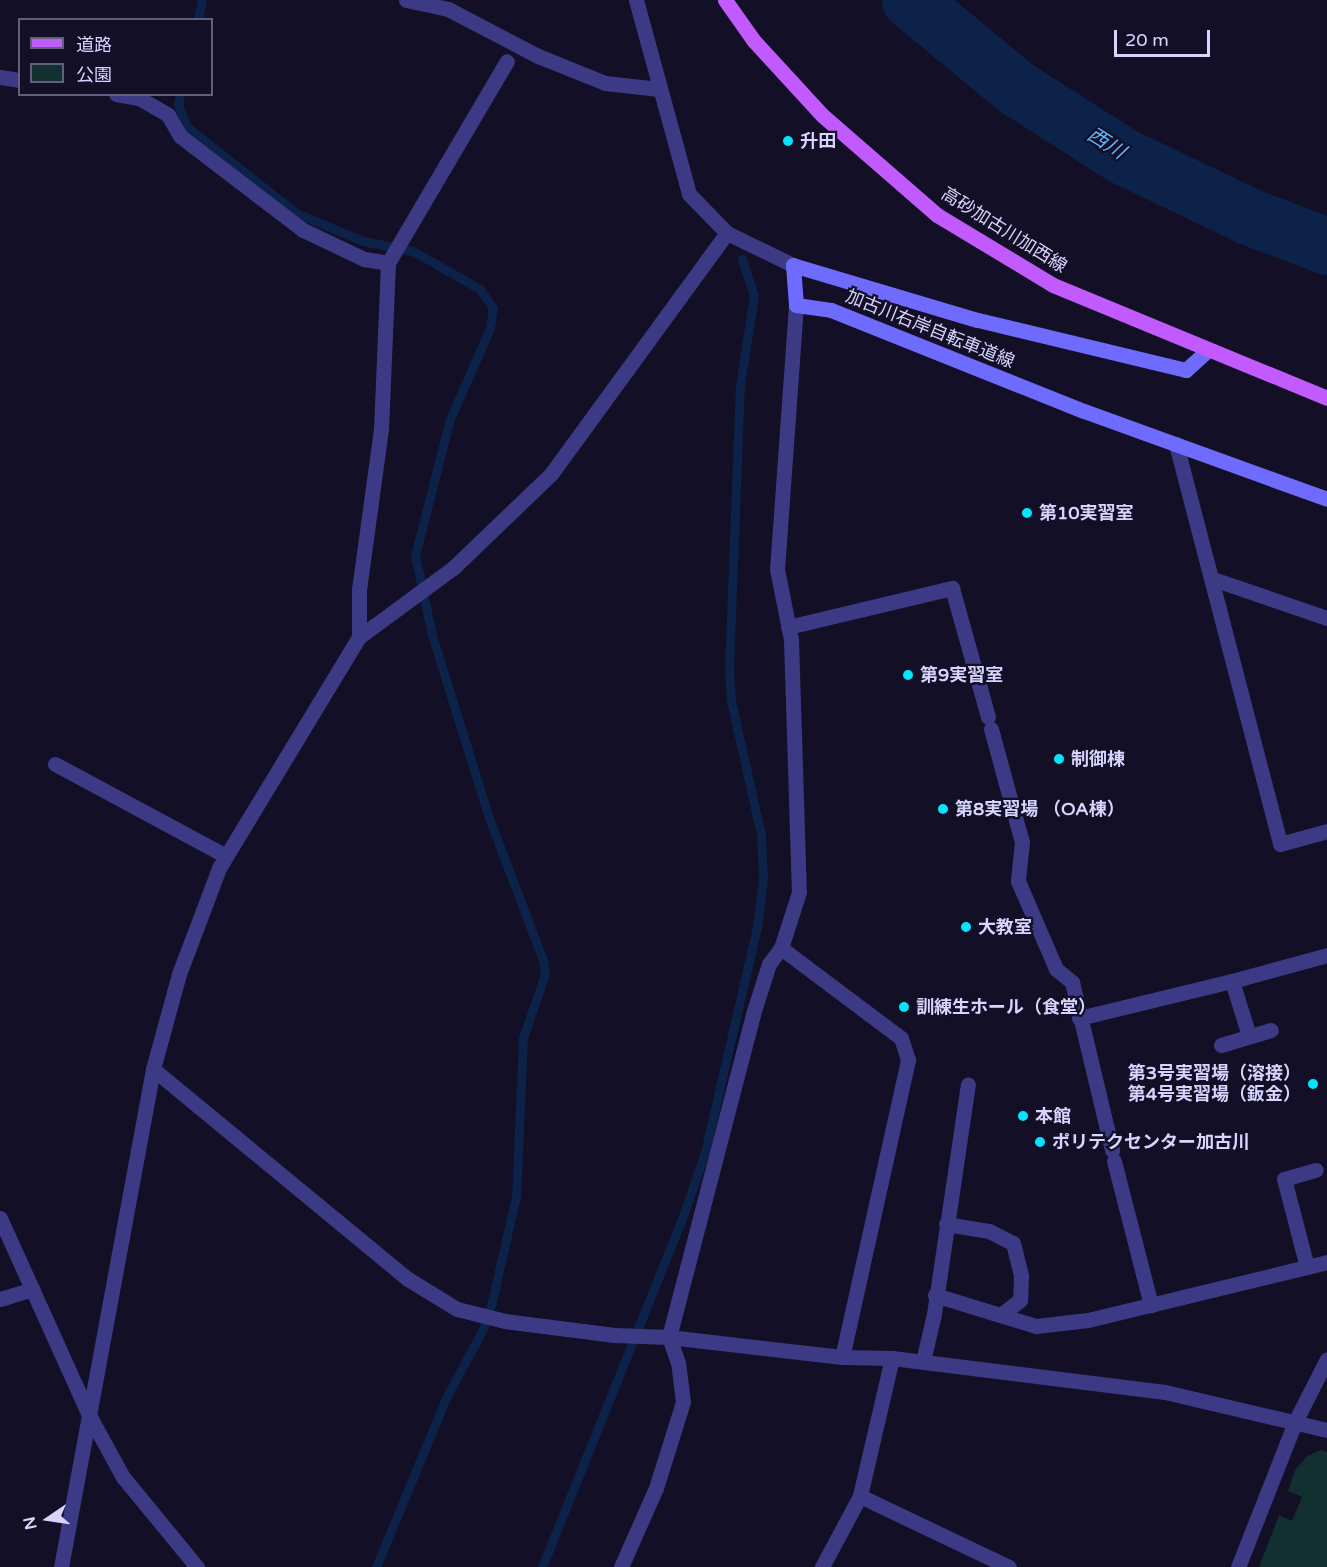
<!DOCTYPE html>
<meta charset="utf-8">
<style>
body{margin:0}
#map{position:relative;width:1327px;height:1567px;overflow:hidden;background:#130f26;font-family:"Varela Round","Noto Sans JP",sans-serif}
div>[style]{position:absolute}
.green>*{inset:0;background:#12302f}
.stream>*{height:9px;margin:-4.5px;padding:0 4.5px;transform-origin:4.5px;border-radius:4.5px;background:#0c2248}
.river>*{height:57px;margin:-28.5px;padding:0 28.5px;transform-origin:28.5px;border-radius:28.5px;background:#0c2248}
.service>*{height:15px;margin:-7.5px;padding:0 7.5px;transform-origin:7.5px;border-radius:7.5px;background:#3d3a85}
.minor>*{height:15px;margin:-7.5px;padding:0 7.5px;transform-origin:7.5px;border-radius:7.5px;background:#3d3a85}
.tertiary>*{height:15px;margin:-7.5px;padding:0 7.5px;transform-origin:7.5px;border-radius:7.5px;background:#3d3a85}
.secondary>*{height:15px;margin:-7.5px;padding:0 7.5px;transform-origin:7.5px;border-radius:7.5px;background:#6f6bff}
.primary>*{height:15px;margin:-7.5px;padding:0 7.5px;transform-origin:7.5px;border-radius:7.5px;background:#c25bff}
.dots>*{width:16px;height:16px;translate:-50% -50%;box-sizing:border-box;border:3px solid #130f26;border-radius:50%}
span{translate:-50% -50%;white-space:nowrap;text-align:center;line-height:1.15;-webkit-text-stroke:4.5px #130f26;paint-order:stroke}
.poi-label{font-size:18px;color:#d9d4ff;font-weight:700}
.left{translate:0 -50%;text-align:left}
.right{translate:-100% -50%;text-align:right}
.street-label{font-size:18px;color:#d9d4ff}
.water-label{font-size:20px;color:#62b6ff;font-style:italic}
.legend{position:absolute;left:18px;top:18px;width:195px;height:78px;box-sizing:border-box;background:#130f26;border:2px solid #625e7d;margin:0;padding:8px 10px;list-style:none;font-size:18px;color:#d9d4ff}
.legend li{display:flex;align-items:center;gap:12px;height:30px}
.legend b{width:30px;border:2px solid #625e7d}
.north{position:absolute;left:18px;top:1489px;width:60px;height:60px;-webkit-text-stroke:4px #130f26;paint-order:stroke;rotate:257deg;font-size:16px;font-weight:700;line-height:24px;text-align:center;color:#d9d4ff}
.north::after{content:'';display:block;margin:auto;width:21px;height:27px;background:#d9d4ff;clip-path:polygon(50% 0,100% 100%,50% 72%,0 100%)}
.scale{position:absolute;left:1114px;top:30px;width:96px;height:27px;box-sizing:border-box;border:3px solid #d9d4ff;border-top:0;padding-left:8px;font-size:18px;line-height:21px;white-space:nowrap;color:#d9d4ff;-webkit-text-stroke:4px #130f26;paint-order:stroke}
</style>
<div id="map">
<div class="green">
<i style="clip-path:polygon(1321px 1450px,1327px 1452px,1327px 1567px,1259px 1567px,1279px 1515px,1292px 1521px,1302px 1497px,1288px 1491px,1295px 1470px,1307px 1456px)"></i>
</div>
<div class="stream">
<i style="left:198px;top:20px;width:20px;rotate:-79deg"></i>
<i style="left:180px;top:94px;width:10px;rotate:101deg"></i>
<i style="left:178px;top:104px;width:23px;rotate:70deg"></i>
<i style="left:186px;top:126px;width:140px;rotate:38.3deg"></i>
<i style="left:296px;top:213px;width:73px;rotate:22.7deg"></i>
<i style="left:363px;top:241px;width:51px;rotate:11.3deg"></i>
<i style="left:413px;top:251px;width:77px;rotate:29.6deg"></i>
<i style="left:480px;top:289px;width:23px;rotate:56deg"></i>
<i style="left:493px;top:308px;width:20px;rotate:99deg"></i>
<i style="left:490px;top:328px;width:99px;rotate:113.7deg"></i>
<i style="left:450px;top:419px;width:140px;rotate:104.4deg"></i>
<i style="left:415px;top:555px;width:82px;rotate:78deg"></i>
<i style="left:432px;top:635px;width:192px;rotate:72.7deg"></i>
<i style="left:489px;top:818px;width:152px;rotate:69.2deg"></i>
<i style="left:543px;top:960px;width:14px;rotate:82deg"></i>
<i style="left:545px;top:974px;width:68px;rotate:109deg"></i>
<i style="left:523px;top:1038px;width:158px;rotate:92.5deg"></i>
<i style="left:516px;top:1196px;width:109px;rotate:102.8deg"></i>
<i style="left:492px;top:1302px;width:28px;rotate:108deg"></i>
<i style="left:483px;top:1329px;width:78px;rotate:118.2deg"></i>
<i style="left:446px;top:1398px;width:183px;rotate:112.5deg"></i>
<i style="left:542px;top:1567px;width:381px;rotate:-68.1deg"></i>
<i style="left:684px;top:1213px;width:65px;rotate:-71deg"></i>
<i style="left:705px;top:1152px;width:231px;rotate:-77deg"></i>
<i style="left:757px;top:927px;width:48px;rotate:-82.9deg"></i>
<i style="left:763px;top:879px;width:44px;rotate:-92.6deg"></i>
<i style="left:761px;top:835px;width:137px;rotate:-102.6deg"></i>
<i style="left:731px;top:701px;width:32px;rotate:-94deg"></i>
<i style="left:729px;top:669px;width:284px;rotate:-87.8deg"></i>
<i style="left:740px;top:385px;width:90px;rotate:-81.1deg"></i>
<i style="left:754px;top:296px;width:39px;rotate:-108deg"></i>
</div>
<div class="river">
<i style="left:910px;top:0;width:136px;rotate:39.6deg"></i>
<i style="left:1015px;top:87px;width:128px;rotate:32.6deg"></i>
<i style="left:1123px;top:156px;width:139px;rotate:25.6deg"></i>
<i style="left:1248px;top:216px;width:85px;rotate:20.8deg"></i>
</div>
<div class="service">
<i style="left:788px;top:627px;width:169px;rotate:-13.4deg"></i>
<i style="left:952px;top:588px;width:134px;rotate:74.4deg"></i>
<i style="left:991px;top:729px;width:117px;rotate:74.7deg"></i>
<i style="left:1022px;top:842px;width:39px;rotate:96deg"></i>
<i style="left:1018px;top:881px;width:96px;rotate:66.6deg"></i>
<i style="left:1056px;top:969px;width:21px;rotate:39deg"></i>
<i style="left:1072px;top:982px;width:173px;rotate:76.6deg"></i>
<i style="left:1232px;top:981px;width:98px;rotate:-15.3deg"></i>
<i style="left:1079px;top:1018px;width:157px;rotate:-13.6deg"></i>
<i style="left:1232px;top:981px;width:58px;rotate:72.8deg"></i>
<i style="left:1221px;top:1045px;width:52px;rotate:-16.7deg"></i>
<i style="left:1114px;top:1161px;width:149px;rotate:75.6deg"></i>
<i style="left:946px;top:1224px;width:44px;rotate:9.2deg"></i>
<i style="left:989px;top:1231px;width:27px;rotate:27deg"></i>
<i style="left:1013px;top:1243px;width:34px;rotate:76deg"></i>
<i style="left:1021px;top:1276px;width:24px;rotate:92deg"></i>
<i style="left:1020px;top:1300px;width:24px;rotate:142deg"></i>
<i style="left:1307px;top:1267px;width:91px;rotate:-104.6deg"></i>
<i style="left:1284px;top:1179px;width:33px;rotate:-16deg"></i>
<i style="left:935px;top:1295px;width:106px;rotate:17.1deg"></i>
<i style="left:1036px;top:1326px;width:52px;rotate:-6.6deg"></i>
<i style="left:1088px;top:1320px;width:246px;rotate:-13.6deg"></i>
<i style="left:0;top:1299px;width:34px;rotate:-17deg"></i>
<i style="left:669px;top:1337px;width:334px;rotate:-75.4deg"></i>
<i style="left:753px;top:1014px;width:52px;rotate:-72.3deg"></i>
<i style="left:769px;top:964px;width:20px;rotate:-53deg"></i>
<i style="left:923px;top:1361px;width:48px;rotate:-76.8deg"></i>
<i style="left:934px;top:1314px;width:232px;rotate:-81.6deg"></i>
</div>
<div class="minor">
<i style="left:406px;top:0;width:43px;rotate:12.1deg"></i>
<i style="left:448px;top:9px;width:102px;rotate:27.6deg"></i>
<i style="left:538px;top:56px;width:72px;rotate:21.9deg"></i>
<i style="left:605px;top:83px;width:54px;rotate:6.3deg"></i>
<i style="left:636px;top:0;width:201px;rotate:74.7deg"></i>
<i style="left:689px;top:194px;width:54px;rotate:45.7deg"></i>
<i style="left:727px;top:233px;width:73px;rotate:25.9deg"></i>
<i style="left:0;top:77px;width:20px;rotate:9deg"></i>
<i style="left:116px;top:94px;width:23px;rotate:10deg"></i>
<i style="left:139px;top:98px;width:34px;rotate:30deg"></i>
<i style="left:168px;top:115px;width:24px;rotate:60deg"></i>
<i style="left:180px;top:136px;width:155px;rotate:37.4deg"></i>
<i style="left:303px;top:230px;width:68px;rotate:25.4deg"></i>
<i style="left:364px;top:259px;width:24px;rotate:9deg"></i>
<i style="left:388px;top:263px;width:166px;rotate:92.4deg"></i>
<i style="left:381px;top:429px;width:162px;rotate:97.8deg"></i>
<i style="left:359px;top:589px;width:48px;rotate:90deg"></i>
<i style="left:388px;top:263px;width:234px;rotate:-59.5deg"></i>
<i style="left:796px;top:305px;width:265px;rotate:94.1deg"></i>
<i style="left:777px;top:569px;width:72px;rotate:78.8deg"></i>
<i style="left:791px;top:640px;width:252px;rotate:88.2deg"></i>
<i style="left:799px;top:892px;width:59px;rotate:107.8deg"></i>
<i style="left:781px;top:948px;width:150px;rotate:36.9deg"></i>
<i style="left:901px;top:1038px;width:23px;rotate:72deg"></i>
<i style="left:908px;top:1060px;width:304px;rotate:102.5deg"></i>
<i style="left:1176px;top:444px;width:413px;rotate:75.4deg"></i>
<i style="left:1280px;top:844px;width:49px;rotate:-15.5deg"></i>
<i style="left:1213px;top:579px;width:120px;rotate:18.9deg"></i>
<i style="left:55px;top:764px;width:194px;rotate:28.3deg"></i>
<i style="left:153px;top:1069px;width:330px;rotate:39.5deg"></i>
<i style="left:408px;top:1279px;width:57px;rotate:31.5deg"></i>
<i style="left:457px;top:1309px;width:49px;rotate:14deg"></i>
<i style="left:505px;top:1321px;width:110px;rotate:7.3deg"></i>
<i style="left:614px;top:1335px;width:55px;rotate:2.1deg"></i>
<i style="left:669px;top:1337px;width:174px;rotate:6.6deg"></i>
<i style="left:842px;top:1357px;width:50px;rotate:1.1deg"></i>
<i style="left:892px;top:1358px;width:142px;rotate:103.1deg"></i>
<i style="left:860px;top:1496px;width:81px;rotate:118.2deg"></i>
<i style="left:0;top:1218px;width:216px;rotate:65.7deg"></i>
<i style="left:89px;top:1415px;width:71px;rotate:61.3deg"></i>
<i style="left:123px;top:1477px;width:117px;rotate:50.6deg"></i>
<i style="left:860px;top:1496px;width:165px;rotate:25.5deg"></i>
<i style="left:61px;top:1567px;width:506px;rotate:-79.53deg"></i>
<i style="left:153px;top:1069px;width:98px;rotate:-74.7deg"></i>
<i style="left:179px;top:974px;width:113px;rotate:-69.3deg"></i>
<i style="left:219px;top:868px;width:270px;rotate:-58.8deg"></i>
<i style="left:359px;top:637px;width:117px;rotate:-36.3deg"></i>
<i style="left:453px;top:568px;width:136px;rotate:-43.8deg"></i>
<i style="left:551px;top:474px;width:298px;rotate:-53.9deg"></i>
<i style="left:621px;top:1567px;width:86px;rotate:-66.1deg"></i>
<i style="left:656px;top:1488px;width:90px;rotate:-72.6deg"></i>
<i style="left:683px;top:1402px;width:39px;rotate:-97deg"></i>
<i style="left:678px;top:1363px;width:28px;rotate:-109deg"></i>
<i style="left:1238px;top:1567px;width:158px;rotate:-68.5deg"></i>
<i style="left:1296px;top:1420px;width:68px;rotate:-63.1deg"></i>
</div>
<div class="tertiary">
<i style="left:892px;top:1358px;width:275px;rotate:7.1deg"></i>
<i style="left:1165px;top:1392px;width:166px;rotate:13.2deg"></i>
</div>
<div class="secondary">
<i style="left:1208px;top:350px;width:30px;rotate:138deg"></i>
<i style="left:1186px;top:370px;width:215px;rotate:-166.5deg"></i>
<i style="left:977px;top:320px;width:192px;rotate:-163.4deg"></i>
<i style="left:793px;top:265px;width:40px;rotate:85.7deg"></i>
<i style="left:796px;top:305px;width:35px;rotate:8deg"></i>
<i style="left:831px;top:310px;width:272px;rotate:21.8deg"></i>
<i style="left:1084px;top:411px;width:258px;rotate:19.9deg"></i>
</div>
<div class="primary">
<i style="left:725px;top:0;width:50px;rotate:54.7deg"></i>
<i style="left:754px;top:41px;width:100px;rotate:47.4deg"></i>
<i style="left:822px;top:115px;width:152px;rotate:41deg"></i>
<i style="left:937px;top:215px;width:135px;rotate:31.1deg"></i>
<i style="left:1053px;top:285px;width:296px;rotate:22.4deg"></i>
</div>
<div class="dots">
<i style="left:788px;top:141px;background:#00e5ff"></i>
<i style="left:1027px;top:513px;background:#00e5ff"></i>
<i style="left:908px;top:675px;background:#00e5ff"></i>
<i style="left:1059px;top:759px;background:#00e5ff"></i>
<i style="left:943px;top:809px;background:#00e5ff"></i>
<i style="left:966px;top:927px;background:#00e5ff"></i>
<i style="left:904px;top:1007px;background:#00e5ff"></i>
<i style="left:1313px;top:1084px;background:#00e5ff"></i>
<i style="left:1023px;top:1116px;background:#00e5ff"></i>
<i style="left:1040px;top:1142px;background:#00e5ff"></i>
</div>
<div class="poi-label">
<span class="left" style="left:800px;top:141px">升田</span>
<span class="left" style="left:1039px;top:513px">第10実習室</span>
<span class="left" style="left:920px;top:675px">第9実習室</span>
<span class="left" style="left:1071px;top:759px">制御棟</span>
<span class="left" style="left:955px;top:809px">第8実習場 （OA棟）</span>
<span class="left" style="left:978px;top:927px">大教室</span>
<span class="left" style="left:916px;top:1007px">訓練生ホール（食堂）</span>
<span class="right" style="left:1301px;top:1084px">第3号実習場（溶接）<br>第4号実習場（鈑金）</span>
<span class="left" style="left:1035px;top:1116px">本館</span>
<span class="left" style="left:1052px;top:1142px">ポリテクセンター加古川</span>
</div>
<div class="street-label">
<span style="left:1004px;top:230px;rotate:32deg">高砂加古川加西線</span>
<span style="left:930px;top:329px;rotate:22deg">加古川右岸自転車道線</span>
</div>
<div class="water-label">
<span style="left:1106px;top:144px;rotate:32deg">西川</span>
</div>
<ul class="legend">
<li><b style="height:8px;background:#c25bff"></b>道路</li>
<li><b style="height:16px;background:#12302f"></b>公園</li>
</ul>
<div class="north">N</div>
<div class="scale">20 m</div>
</div>
